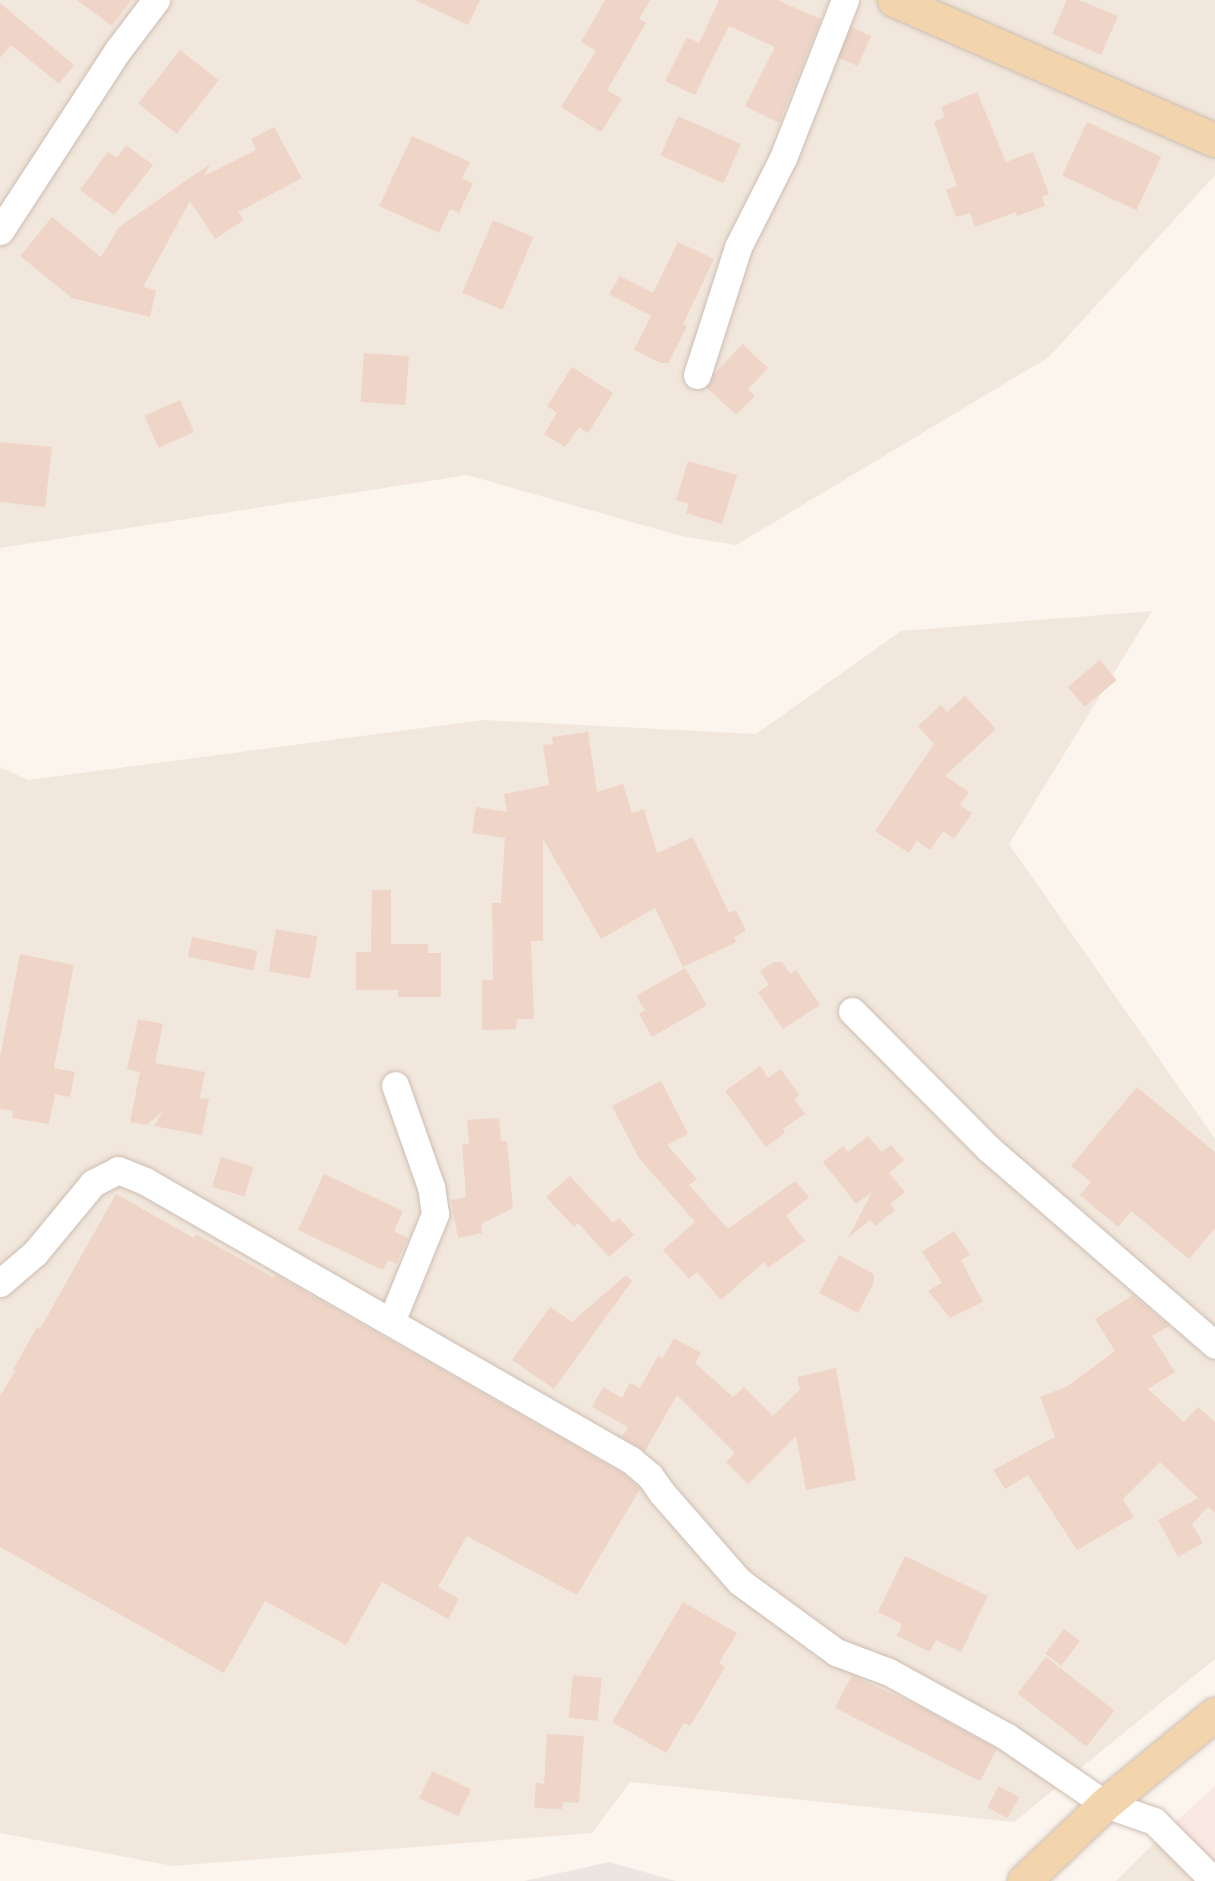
<!DOCTYPE html>
<style>
body{margin:0}
#map{position:relative;width:1215px;height:1881px;overflow:hidden;background:#fbf5ed;font-family:"Titillium Web",sans-serif}
div>[style]{position:absolute}
.residential>*{inset:0;background:#f2e7dc}
.commercial>*{inset:0;background:#fae8e2}
.industrial>*{inset:0;background:#ece6e2}
.building>*{inset:0;background:#eed5c7;transform-origin:0 0}
.roads{filter:drop-shadow(0 0 2px #cdbdb3) drop-shadow(0 0 2px #cdbdb3)}
.minor>*{height:27px;margin:-13.5px;padding:0 13.5px;transform-origin:13.5px;border-radius:13.5px;background:#fff}
.major>*{height:33px;margin:-16.5px;padding:0 16.5px;transform-origin:16.5px;border-radius:16.5px;background:#f3d5ad}
span{translate:-50% -50%;white-space:nowrap;text-align:center;line-height:1.15;-webkit-text-stroke:6px #fef9f4;paint-order:stroke}
</style>
<div id="map">
<div class="residential">
<i style="clip-path:polygon(0 0,1215px 0,1215px 175px,1049px 357px,736px 545px,681px 536px,467px 475px,0 548px)"></i>
<i style="clip-path:polygon(1152px 611px,1009px 844px,1215px 1139px,1215px 1659px,1014px 1822px,630px 1782px,592px 1833px,173px 1866px,0 1833px,0 767px,28px 780px,483px 720px,756px 734px,901px 631px)"></i>
<i style="clip-path:polygon(1172px 1825px,1215px 1881px,1116px 1881px)"></i>
</div>
<div class="commercial">
<i style="clip-path:polygon(1215px 1786px,1215px 1874px,1172px 1825px)"></i>
</div>
<div class="industrial">
<i style="clip-path:polygon(609px 1862px,676px 1881px,524px 1881px)"></i>
</div>
<div class="building">
<i style="clip-path:polygon(77px 0,131px 0,112px 26px)"></i>
<i style="clip-path:polygon(415px 0,480px 0,468px 25px)"></i>
<i style="clip-path:polygon(605px 0,650px 0,639px 19px,646px 23px,607px 90px,622px 99px,601px 132px,561px 107px,596px 51px,581px 42px)"></i>
<i style="clip-path:polygon(719px 0,777px 0,821px 19px,779px 123px,745px 106px,775px 47px,729px 26px,695px 95px,665px 81px,687px 37px,699px 43px)"></i>
<i style="clip-path:polygon(1067px 0,1079px 0,1118px 16px,1101px 55px,1052px 34px)"></i>
<i style="clip-path:polygon(0 3px,74px 65px,59px 84px,11px 45px,0 58px)"></i>
<i style="left:851px;top:27px;width:22px;height:33px;rotate:24deg"></i>
<i style="left:180px;top:50px;width:49px;height:68px;rotate:38deg"></i>
<i style="clip-path:polygon(977px 92px,1006px 162px,1033px 152px,1049px 194px,1042px 197px,1045px 206px,1017px 216px,1016px 212px,975px 227px,970px 213px,956px 217px,946px 190px,957px 186px,934px 122px,945px 117px,941px 107px)"></i>
<i style="left:678px;top:116px;width:69px;height:43px;rotate:24deg"></i>
<i style="left:1087px;top:122px;width:82px;height:59px;rotate:25deg"></i>
<i style="clip-path:polygon(274px 127px,302px 178px,238px 212px,244px 220px,215px 239px,190px 201px,143px 287px,156px 290px,150px 317px,72px 298px,20px 256px,52px 217px,101px 257px,119px 227px,210px 164px,204px 176px,256px 150px,251px 139px)"></i>
<i style="clip-path:polygon(412px 136px,470px 162px,462px 178px,473px 183px,459px 213px,450px 209px,439px 233px,379px 206px)"></i>
<i style="clip-path:polygon(126px 145px,153px 165px,114px 215px,80px 190px,108px 152px,117px 158px)"></i>
<i style="left:493px;top:220px;width:44px;height:79px;rotate:23deg"></i>
<i style="clip-path:polygon(678px 242px,714px 259px,683px 324px,687px 326px,669px 363px,661px 363px,634px 350px,651px 316px,609px 294px,620px 276px,653px 293px)"></i>
<i style="clip-path:polygon(743px 344px,768px 368px,748px 389px,755px 396px,736px 415px,706px 387px,713px 375px)"></i>
<i style="left:364px;top:353px;width:45px;height:49px;rotate:4deg"></i>
<i style="clip-path:polygon(572px 367px,613px 393px,588px 433px,579px 427px,565px 447px,544px 434px,557px 413px,547px 406px)"></i>
<i style="left:180px;top:400px;width:35px;height:39px;rotate:66deg"></i>
<i style="clip-path:polygon(0 442px,52px 447px,45px 507px,0 502px)"></i>
<i style="clip-path:polygon(688px 461px,737px 475px,722px 524px,686px 513px,689px 504px,676px 500px)"></i>
<i style="left:1100px;top:660px;width:26px;height:42px;rotate:50deg"></i>
<i style="clip-path:polygon(965px 696px,996px 729px,945px 776px,969px 792px,960px 805px,972px 813px,954px 839px,943px 831px,930px 850px,917px 841px,909px 853px,875px 831px,934px 744px,918px 726px,941px 705px,947px 712px)"></i>
<i style="clip-path:polygon(588px 732px,597px 792px,623px 784px,632px 813px,644px 809px,657px 853px,693px 837px,729px 913px,736px 910px,746px 931px,734px 937px,737px 942px,683px 967px,655px 908px,601px 939px,543px 839px,543px 941px,531px 941px,534px 1019px,517px 1019px,516px 1029px,482px 1030px,482px 980px,493px 980px,492px 903px,501px 903px,505px 838px,472px 833px,476px 807px,507px 812px,504px 794px,549px 785px,543px 745px,553px 744px,552px 737px)"></i>
<i style="clip-path:polygon(372px 890px,391px 890px,391px 944px,428px 944px,428px 953px,441px 953px,441px 997px,398px 997px,398px 990px,356px 990px,356px 952px,371px 952px)"></i>
<i style="left:276px;top:929px;width:42px;height:43px;rotate:10deg"></i>
<i style="left:192px;top:937px;width:67px;height:20px;rotate:12deg"></i>
<i style="clip-path:polygon(20px 954px,74px 965px,54px 1068px,75px 1072px,70px 1097px,55px 1094px,49px 1124px,12px 1118px,13px 1111px,0 1109px,0 1057px)"></i>
<i style="clip-path:polygon(774px 962px,782px 962px,790px 974px,796px 970px,820px 1005px,783px 1029px,758px 992px,769px 985px,760px 971px)"></i>
<i style="clip-path:polygon(685px 968px,707px 1005px,652px 1037px,639px 1014px,645px 1010px,636px 996px)"></i>
<i style="clip-path:polygon(138px 1019px,163px 1024px,155px 1063px,205px 1072px,200px 1098px,209px 1099px,202px 1135px,154px 1126px,163px 1111px,147px 1125px,130px 1122px,140px 1072px,127px 1069px)"></i>
<i style="clip-path:polygon(760px 1066px,768px 1078px,781px 1069px,799px 1095px,794px 1099px,805px 1114px,783px 1129px,785px 1133px,766px 1147px,725px 1091px)"></i>
<i style="clip-path:polygon(661px 1081px,688px 1134px,667px 1145px,697px 1179px,689px 1185px,728px 1229px,795px 1181px,809px 1197px,786px 1216px,805px 1241px,768px 1268px,764px 1262px,721px 1300px,697px 1272px,689px 1279px,663px 1250px,695px 1222px,639px 1158px,612px 1106px)"></i>
<i style="clip-path:polygon(1137px 1087px,1215px 1152px,1215px 1228px,1189px 1259px,1131px 1211px,1118px 1227px,1080px 1195px,1091px 1182px,1071px 1166px)"></i>
<i style="clip-path:polygon(499px 1118px,501px 1141px,507px 1141px,513px 1208px,481px 1224px,482px 1233px,458px 1238px,451px 1200px,466px 1197px,462px 1144px,469px 1144px,467px 1120px)"></i>
<i style="clip-path:polygon(868px 1136px,882px 1152px,891px 1145px,904px 1160px,889px 1173px,905px 1192px,890px 1204px,895px 1210px,875px 1226px,870px 1220px,848px 1238px,872px 1192px,856px 1204px,823px 1162px,843px 1146px,848px 1152px)"></i>
<i style="left:221px;top:1157px;width:34px;height:31px;rotate:17deg"></i>
<i style="clip-path:polygon(324px 1174px,403px 1211px,394px 1231px,408px 1238px,396px 1264px,388px 1260px,383px 1270px,298px 1230px)"></i>
<i style="clip-path:polygon(570px 1176px,613px 1223px,619px 1218px,634px 1235px,609px 1257px,578px 1223px,574px 1227px,546px 1197px)"></i>
<i style="clip-path:polygon(116px 1194px,194px 1238px,196px 1234px,274px 1278px,276px 1275px,622px 1473px,638px 1487px,640px 1489px,577px 1595px,467px 1536px,438px 1587px,459px 1599px,448px 1619px,382px 1582px,346px 1645px,265px 1601px,224px 1673px,0 1547px,0 1396px,15px 1371px,13px 1370px,37px 1327px,40px 1329px)"></i>
<i style="clip-path:polygon(954px 1231px,970px 1255px,961px 1260px,983px 1302px,950px 1318px,928px 1291px,942px 1283px,922px 1252px)"></i>
<i style="clip-path:polygon(839px 1255px,874px 1274px,874px 1282px,858px 1313px,819px 1293px)"></i>
<i style="clip-path:polygon(626px 1275px,632px 1281px,554px 1389px,512px 1360px,550px 1307px,572px 1322px)"></i>
<i style="clip-path:polygon(1133px 1295px,1169px 1326px,1152px 1336px,1175px 1372px,1148px 1389px,1184px 1422px,1198px 1407px,1215px 1422px,1215px 1513px,1208px 1507px,1192px 1524px,1203px 1543px,1178px 1557px,1158px 1520px,1198px 1498px,1160px 1462px,1123px 1499px,1134px 1517px,1077px 1550px,1028px 1475px,1005px 1489px,993px 1470px,1055px 1437px,1040px 1397px,1068px 1386px,1115px 1351px,1095px 1319px)"></i>
<i style="clip-path:polygon(674px 1338px,701px 1353px,695px 1363px,733px 1397px,744px 1387px,773px 1416px,800px 1389px,797px 1377px,836px 1368px,856px 1480px,806px 1490px,796px 1436px,748px 1484px,726px 1462px,735px 1453px,677px 1395px,645px 1451px,622px 1437px,628px 1427px,592px 1407px,603px 1387px,622px 1398px,630px 1383px,640px 1388px,658px 1356px,663px 1358px)"></i>
<i style="clip-path:polygon(905px 1556px,988px 1596px,961px 1652px,936px 1640px,930px 1652px,897px 1636px,902px 1624px,878px 1612px)"></i>
<i style="clip-path:polygon(683px 1602px,737px 1633px,719px 1663px,725px 1667px,703px 1705px,690px 1726px,684px 1723px,666px 1753px,612px 1722px)"></i>
<i style="left:1064px;top:1629px;width:20px;height:31px;rotate:37deg"></i>
<i style="left:1046px;top:1657px;width:87px;height:46px;rotate:38deg"></i>
<i style="left:573px;top:1675px;width:29px;height:43px;rotate:6deg"></i>
<i style="clip-path:polygon(852px 1675px,924px 1709px,997px 1749px,980px 1781px,835px 1708px)"></i>
<i style="clip-path:polygon(547px 1734px,584px 1736px,579px 1803px,563px 1802px,562px 1809px,534px 1808px,536px 1783px,544px 1784px)"></i>
<i style="left:432px;top:1771px;width:43px;height:30px;rotate:25deg"></i>
<i style="left:999px;top:1786px;width:23px;height:24px;rotate:29deg"></i>
</div>
<div class="roads">
<div class="minor">
<i style="left:0;top:231px;width:216px;rotate:-56.9deg"></i>
<i style="left:118px;top:50px;width:63px;rotate:-52.8deg"></i>
<i style="left:697px;top:375px;width:134px;rotate:-72.2deg"></i>
<i style="left:738px;top:247px;width:100px;rotate:-63.2deg"></i>
<i style="left:783px;top:158px;width:170px;rotate:-68.6deg"></i>
<i style="left:852px;top:1011px;width:194px;rotate:45.2deg"></i>
<i style="left:989px;top:1149px;width:299px;rotate:40.9deg"></i>
<i style="left:0;top:1283px;width:46px;rotate:-40.6deg"></i>
<i style="left:35px;top:1253px;width:91px;rotate:-50.4deg"></i>
<i style="left:93px;top:1183px;width:28px;rotate:-27deg"></i>
<i style="left:118px;top:1170px;width:29px;rotate:22deg"></i>
<i style="left:145px;top:1181px;width:560px;rotate:29.86deg"></i>
<i style="left:631px;top:1460px;width:25px;rotate:40deg"></i>
<i style="left:650px;top:1476px;width:21px;rotate:55deg"></i>
<i style="left:662px;top:1493px;width:118px;rotate:48.8deg"></i>
<i style="left:740px;top:1582px;width:119px;rotate:36.1deg"></i>
<i style="left:836px;top:1652px;width:57px;rotate:20.7deg"></i>
<i style="left:889px;top:1672px;width:135px;rotate:28.8deg"></i>
<i style="left:1007px;top:1737px;width:119px;rotate:34.4deg"></i>
<i style="left:1105px;top:1804px;width:52px;rotate:19.1deg"></i>
<i style="left:1154px;top:1821px;width:85px;rotate:45deg"></i>
<i style="left:391px;top:1322px;width:117px;rotate:-67.8deg"></i>
<i style="left:435px;top:1214px;width:27px;rotate:-98deg"></i>
<i style="left:431px;top:1187px;width:108px;rotate:-109.4deg"></i>
</div>
<div class="major">
<i style="left:894px;top:0;width:350px;rotate:23.6deg"></i>
<i style="left:1024px;top:1881px;width:112px;rotate:-43.5deg"></i>
<i style="left:1105px;top:1804px;width:142px;rotate:-39.3deg"></i>
</div>
</div>
</div>
